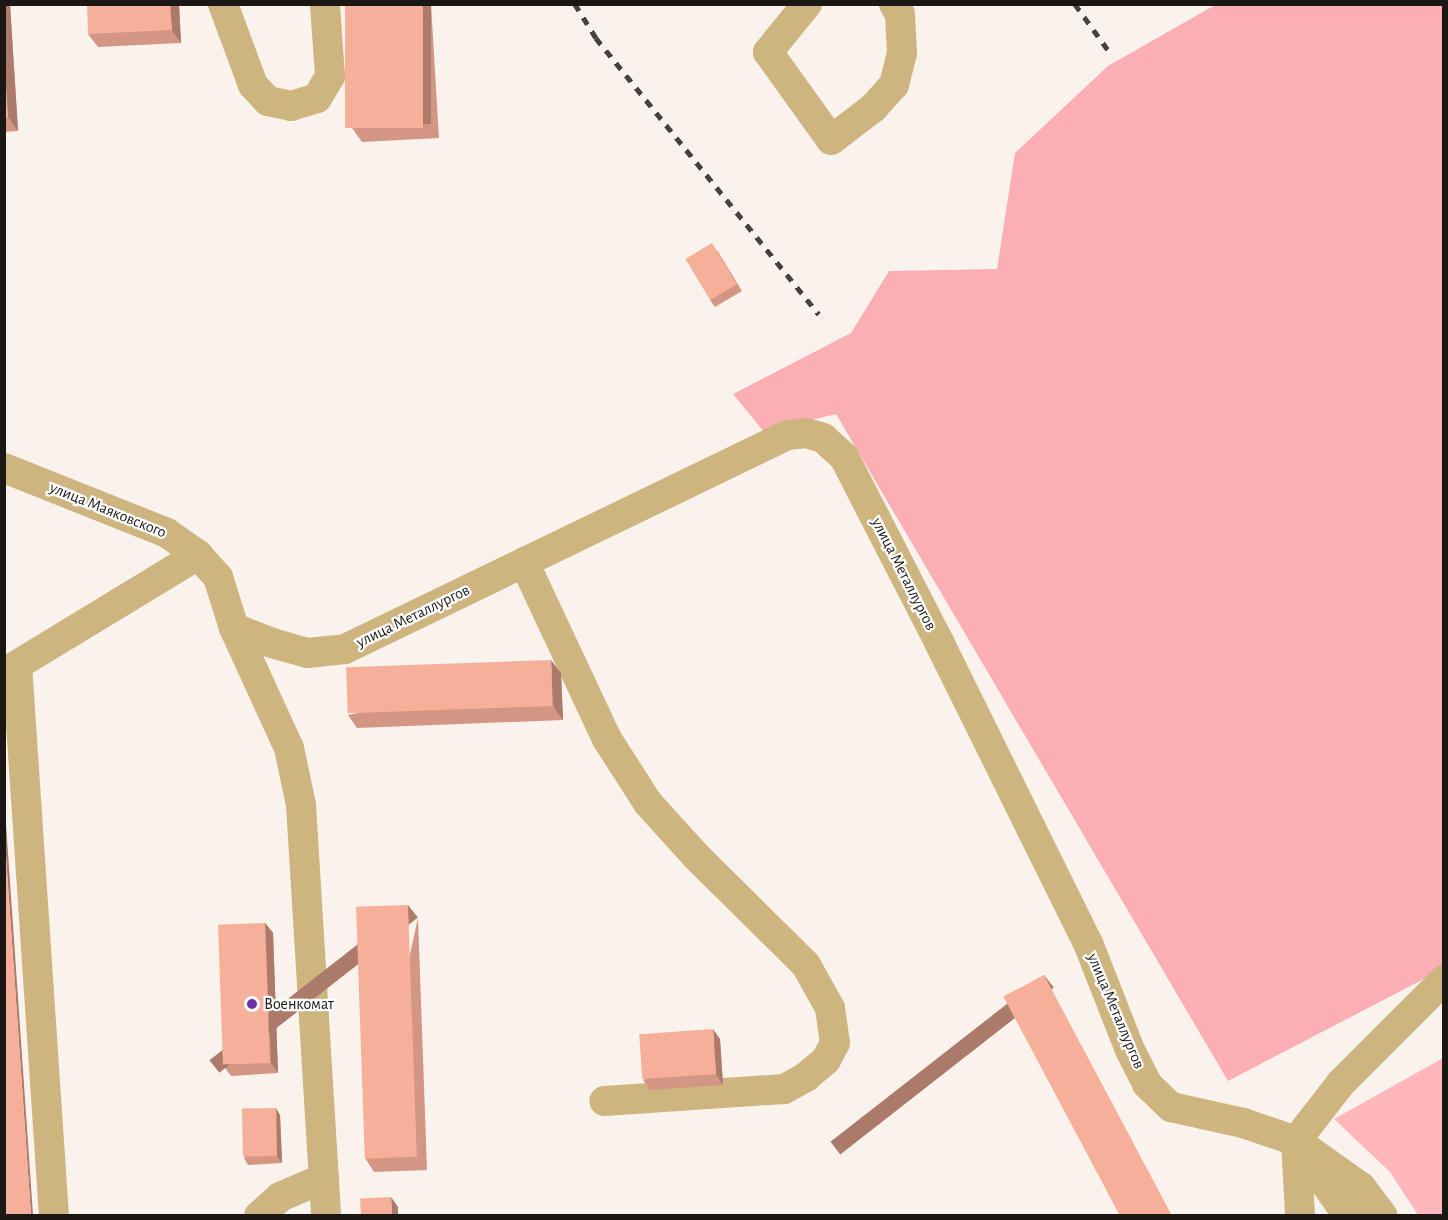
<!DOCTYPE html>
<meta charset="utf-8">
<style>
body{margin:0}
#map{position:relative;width:1448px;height:1220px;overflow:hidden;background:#faf3ed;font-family:"Alegreya Sans",sans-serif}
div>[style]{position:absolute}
.green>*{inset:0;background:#ffb7bc}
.forest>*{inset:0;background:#fbafb5}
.minor>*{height:30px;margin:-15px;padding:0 15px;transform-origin:15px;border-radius:15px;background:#ceb57f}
.rail>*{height:4.5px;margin-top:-2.25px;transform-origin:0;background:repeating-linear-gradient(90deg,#44413e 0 8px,transparent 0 16px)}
.wall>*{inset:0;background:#d49684}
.shaded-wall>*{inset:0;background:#ac7a6b;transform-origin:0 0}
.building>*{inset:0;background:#f6af99;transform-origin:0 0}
.dots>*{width:16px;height:16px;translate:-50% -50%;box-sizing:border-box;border:3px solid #fff;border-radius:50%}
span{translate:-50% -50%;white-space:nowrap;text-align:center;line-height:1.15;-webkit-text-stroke:4.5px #fff;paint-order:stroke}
.street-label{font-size:16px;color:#1a1715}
.poi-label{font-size:16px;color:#1a1715}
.left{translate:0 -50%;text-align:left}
.frame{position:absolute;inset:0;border:6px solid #1a1715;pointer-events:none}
</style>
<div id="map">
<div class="green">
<i style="clip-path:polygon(1443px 1058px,1443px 1215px,1418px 1215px,1390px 1172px,1334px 1119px)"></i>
</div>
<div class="forest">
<i style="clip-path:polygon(1215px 5px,1443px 5px,1443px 969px,1228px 1081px,836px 414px,764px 432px,733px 394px,851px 333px,889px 271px,997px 269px,1015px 153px,1108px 66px)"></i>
</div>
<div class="minor">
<i style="left:223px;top:4px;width:86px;rotate:69.7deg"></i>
<i style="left:253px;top:85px;width:22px;rotate:47deg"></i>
<i style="left:268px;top:101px;width:24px;rotate:12deg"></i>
<i style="left:291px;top:106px;width:27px;rotate:-17deg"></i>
<i style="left:317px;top:98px;width:26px;rotate:-59deg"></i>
<i style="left:330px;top:76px;width:72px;rotate:-94deg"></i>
<i style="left:807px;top:4px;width:62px;rotate:129.1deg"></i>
<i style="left:768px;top:52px;width:108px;rotate:54.4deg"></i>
<i style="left:831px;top:140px;width:53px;rotate:-37.3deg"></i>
<i style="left:873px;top:108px;width:31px;rotate:-48deg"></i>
<i style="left:894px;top:85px;width:33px;rotate:-76deg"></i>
<i style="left:902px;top:53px;width:39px;rotate:-93deg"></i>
<i style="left:900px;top:14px;width:12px;rotate:-121deg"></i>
<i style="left:4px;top:468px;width:175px;rotate:21.7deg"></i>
<i style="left:167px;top:533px;width:38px;rotate:35deg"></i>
<i style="left:198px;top:555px;width:30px;rotate:48deg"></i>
<i style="left:218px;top:577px;width:53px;rotate:72.6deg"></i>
<i style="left:234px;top:628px;width:132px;rotate:65.4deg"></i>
<i style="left:289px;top:748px;width:58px;rotate:78.1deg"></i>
<i style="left:301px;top:805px;width:412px;rotate:86.5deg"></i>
<i style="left:524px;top:562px;width:195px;rotate:64.9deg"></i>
<i style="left:607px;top:739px;width:76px;rotate:57.4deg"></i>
<i style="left:648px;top:803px;width:73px;rotate:47.8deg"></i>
<i style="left:697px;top:857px;width:153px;rotate:44.7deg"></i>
<i style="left:806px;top:965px;width:49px;rotate:60.8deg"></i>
<i style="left:830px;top:1008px;width:35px;rotate:82deg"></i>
<i style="left:835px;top:1043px;width:19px;rotate:118deg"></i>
<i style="left:826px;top:1060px;width:26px;rotate:140deg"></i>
<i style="left:806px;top:1077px;width:25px;rotate:151deg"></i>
<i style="left:784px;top:1089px;width:180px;rotate:176.2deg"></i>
<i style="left:234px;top:628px;width:41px;rotate:21.5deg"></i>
<i style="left:272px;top:643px;width:37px;rotate:16deg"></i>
<i style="left:308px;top:653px;width:37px;rotate:-6deg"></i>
<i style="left:345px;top:649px;width:492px;rotate:-25.8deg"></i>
<i style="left:788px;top:435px;width:18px;rotate:-6deg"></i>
<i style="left:806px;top:433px;width:18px;rotate:16deg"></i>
<i style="left:823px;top:438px;width:28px;rotate:42deg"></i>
<i style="left:844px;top:457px;width:208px;rotate:62.8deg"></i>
<i style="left:939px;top:642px;width:336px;rotate:63.7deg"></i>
<i style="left:1088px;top:943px;width:115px;rotate:68.6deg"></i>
<i style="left:1130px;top:1050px;width:38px;rotate:63deg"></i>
<i style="left:1147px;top:1084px;width:33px;rotate:44deg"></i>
<i style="left:1171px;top:1107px;width:74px;rotate:12.5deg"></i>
<i style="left:1243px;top:1123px;width:56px;rotate:18.8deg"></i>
<i style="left:1296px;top:1141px;width:80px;rotate:35.3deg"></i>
<i style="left:1361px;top:1187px;width:36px;rotate:53deg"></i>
<i style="left:1296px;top:1141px;width:73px;rotate:-52.2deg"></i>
<i style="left:1341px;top:1083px;width:146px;rotate:-45deg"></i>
<i style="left:1296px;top:1141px;width:75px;rotate:86.9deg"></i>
<i style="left:1306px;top:1156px;width:73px;rotate:55deg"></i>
<i style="left:54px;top:1216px;width:552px;rotate:-93.84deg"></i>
<i style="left:17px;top:665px;width:212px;rotate:-31.3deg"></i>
<i style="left:259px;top:1216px;width:28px;rotate:-42deg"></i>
<i style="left:280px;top:1197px;width:48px;rotate:-23.4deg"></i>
</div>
<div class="rail">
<i style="left:575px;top:4px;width:40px;rotate:58deg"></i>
<i style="left:596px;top:38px;width:355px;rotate:51.1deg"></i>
<i style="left:1075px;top:4px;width:62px;rotate:54.2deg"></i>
</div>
<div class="wall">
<i style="clip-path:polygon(4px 4px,10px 4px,18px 131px,4px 132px)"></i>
<i style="clip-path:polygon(179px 4px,181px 43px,98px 47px,88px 34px)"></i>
<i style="clip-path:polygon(345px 4px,431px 4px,439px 138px,362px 142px,352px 128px)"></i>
<i style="clip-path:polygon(717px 250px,742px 291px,715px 307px,710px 300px)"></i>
<i style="clip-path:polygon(561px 673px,563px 720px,357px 728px,348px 715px)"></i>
<i style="clip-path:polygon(418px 918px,427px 1170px,374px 1172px,365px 1158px)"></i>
<i style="clip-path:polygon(265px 923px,273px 933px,278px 1073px,231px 1076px,223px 1065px)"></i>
<i style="clip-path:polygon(720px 1039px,723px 1085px,650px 1090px,643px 1080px)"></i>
<i style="clip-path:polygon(280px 1115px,282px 1163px,248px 1165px,244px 1158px)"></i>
</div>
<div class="shaded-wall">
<i style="clip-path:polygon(4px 4px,10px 4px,18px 131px,8px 117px,4px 55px)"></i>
<i style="clip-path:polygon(170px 4px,179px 4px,181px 43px,172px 30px)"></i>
<i style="left:423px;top:4px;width:8px;height:120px"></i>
<i style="clip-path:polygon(551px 660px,561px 673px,563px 720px,553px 706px)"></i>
<i style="clip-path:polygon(4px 795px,33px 1215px,31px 1215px,4px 828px)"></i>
<i style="left:408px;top:905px;width:16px;height:252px;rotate:52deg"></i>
<i style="clip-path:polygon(265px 923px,273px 933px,278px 1073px,271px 1063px)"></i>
<i style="left:1044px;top:975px;width:16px;height:271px;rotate:52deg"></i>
<i style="clip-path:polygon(713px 1029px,720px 1039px,723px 1085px,716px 1074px)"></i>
<i style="clip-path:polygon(276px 1108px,280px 1115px,282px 1163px,277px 1156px)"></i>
<i style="clip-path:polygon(391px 1197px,398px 1207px,398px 1215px,392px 1215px)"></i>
</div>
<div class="building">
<i style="clip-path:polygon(87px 4px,170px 4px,172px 30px,88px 34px)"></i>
<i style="left:345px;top:4px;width:78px;height:124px"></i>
<i style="clip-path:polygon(4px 55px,8px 117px,4px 118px)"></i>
<i style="left:712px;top:243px;width:48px;height:31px;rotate:59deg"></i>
<i style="left:551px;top:660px;width:46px;height:205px;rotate:88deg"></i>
<i style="clip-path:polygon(4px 828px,31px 1215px,4px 1215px)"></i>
<i style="left:408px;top:905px;width:252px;height:52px;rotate:88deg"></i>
<i style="left:265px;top:923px;width:140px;height:47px;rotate:88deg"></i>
<i style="left:1044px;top:975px;width:271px;height:46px;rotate:62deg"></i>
<i style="left:713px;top:1029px;width:45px;height:74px;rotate:86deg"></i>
<i style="left:276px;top:1108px;width:48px;height:34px;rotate:89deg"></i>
<i style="left:391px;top:1197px;width:18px;height:31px;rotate:87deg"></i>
</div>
<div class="dots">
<i style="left:252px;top:1004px;background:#6930a7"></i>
</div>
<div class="street-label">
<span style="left:108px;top:510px;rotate:22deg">улица Маяковского</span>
<span style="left:904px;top:574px;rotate:63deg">улица Металлургов</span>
<span style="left:413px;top:616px;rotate:-26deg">улица Металлургов</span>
<span style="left:1116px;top:1011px;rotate:67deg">улица Металлургов</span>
</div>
<div class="poi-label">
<span class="left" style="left:264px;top:1004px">Военкомат</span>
</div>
<div class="frame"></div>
</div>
